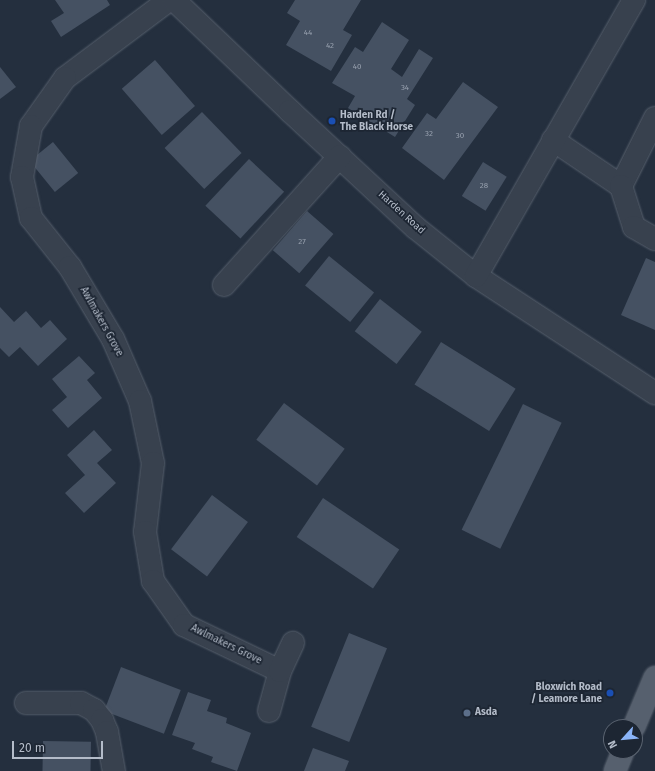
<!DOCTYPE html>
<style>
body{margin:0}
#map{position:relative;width:655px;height:771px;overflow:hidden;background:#242f3e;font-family:"Fira Sans",sans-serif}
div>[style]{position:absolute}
.building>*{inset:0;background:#455162;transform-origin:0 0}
.roads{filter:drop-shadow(0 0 1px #565f6c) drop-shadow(0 0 1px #565f6c)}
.minor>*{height:22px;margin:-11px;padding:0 11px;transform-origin:11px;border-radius:11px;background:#38414e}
.major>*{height:22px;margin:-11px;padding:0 11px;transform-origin:11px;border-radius:11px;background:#56606e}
.dots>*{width:11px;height:11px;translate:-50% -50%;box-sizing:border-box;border:2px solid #1d2633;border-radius:50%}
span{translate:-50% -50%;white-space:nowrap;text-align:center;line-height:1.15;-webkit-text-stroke:3.5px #1d2633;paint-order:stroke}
.number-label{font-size:8px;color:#98a1af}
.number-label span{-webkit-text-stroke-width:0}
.poi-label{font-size:10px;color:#b4bcc9;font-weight:700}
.left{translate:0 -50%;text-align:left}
.right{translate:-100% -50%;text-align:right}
.street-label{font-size:10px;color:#b4bcc9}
.north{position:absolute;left:603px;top:719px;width:40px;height:40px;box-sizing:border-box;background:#1d2633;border:1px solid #59626f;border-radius:50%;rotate:243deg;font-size:11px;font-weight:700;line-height:16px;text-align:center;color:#b4bcc9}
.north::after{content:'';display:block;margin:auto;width:14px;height:18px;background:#8ab4f8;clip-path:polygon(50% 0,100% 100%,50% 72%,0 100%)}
.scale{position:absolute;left:12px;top:741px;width:91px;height:18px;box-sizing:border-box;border:2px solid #b4bcc9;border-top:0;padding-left:5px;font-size:12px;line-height:14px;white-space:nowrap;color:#b4bcc9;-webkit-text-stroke:3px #1d2633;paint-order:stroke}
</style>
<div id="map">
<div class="building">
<i style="clip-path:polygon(55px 0,107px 0,110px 5px,61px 37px,51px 21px,64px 13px)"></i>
<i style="clip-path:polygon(295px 0,361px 0,343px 30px,352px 35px,331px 71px,286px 45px,300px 21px,287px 13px)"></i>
<i style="clip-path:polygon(382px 22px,409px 40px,391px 69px,402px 77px,419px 49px,433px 58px,407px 99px,415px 105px,395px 137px,348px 108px,355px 96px,332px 83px,355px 47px,363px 52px)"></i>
<i style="left:155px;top:60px;width:61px;height:44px;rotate:49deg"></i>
<i style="clip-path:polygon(0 67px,16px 87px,0 99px)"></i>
<i style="clip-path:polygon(463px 82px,498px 107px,444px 180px,402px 148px,427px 113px,436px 119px)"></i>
<i style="left:202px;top:112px;width:57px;height:52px;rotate:46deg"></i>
<i style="left:53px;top:142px;width:40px;height:30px;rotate:51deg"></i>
<i style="left:249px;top:159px;width:48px;height:64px;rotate:43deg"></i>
<i style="left:483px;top:162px;width:28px;height:40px;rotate:32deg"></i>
<i style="left:307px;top:211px;width:35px;height:52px;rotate:41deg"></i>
<i style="left:329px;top:256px;width:58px;height:38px;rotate:39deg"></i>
<i style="clip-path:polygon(646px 258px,655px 262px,655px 330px,621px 315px)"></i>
<i style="left:380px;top:299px;width:53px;height:41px;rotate:38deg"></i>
<i style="clip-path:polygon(0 307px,14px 322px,26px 311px,41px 328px,50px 320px,67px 339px,38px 366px,20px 347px,9px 357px,0 348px)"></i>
<i style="left:441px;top:342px;width:88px;height:50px;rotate:32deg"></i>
<i style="clip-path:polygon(79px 356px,95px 373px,87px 380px,102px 398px,68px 428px,52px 410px,67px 397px,52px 379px)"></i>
<i style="left:284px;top:403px;width:76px;height:46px;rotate:37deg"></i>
<i style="left:523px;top:404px;width:43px;height:140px;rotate:26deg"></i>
<i style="clip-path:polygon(94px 430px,112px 450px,97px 463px,116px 483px,84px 513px,65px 493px,85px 475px,67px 455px)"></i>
<i style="left:212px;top:495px;width:45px;height:68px;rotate:37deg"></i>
<i style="left:323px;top:498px;width:92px;height:47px;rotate:34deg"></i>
<i style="left:349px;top:633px;width:41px;height:101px;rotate:22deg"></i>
<i style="left:121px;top:667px;width:64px;height:47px;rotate:21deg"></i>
<i style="clip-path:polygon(188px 692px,211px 700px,207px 711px,227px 718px,226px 723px,251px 733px,237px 771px,211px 762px,213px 757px,192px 749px,195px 743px,172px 735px)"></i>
<i style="left:43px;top:741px;width:48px;height:30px;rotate:1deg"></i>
<i style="clip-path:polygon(313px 748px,349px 761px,345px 771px,304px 771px)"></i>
</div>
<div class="roads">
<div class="minor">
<i style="left:169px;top:0;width:130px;rotate:143.1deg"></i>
<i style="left:65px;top:78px;width:59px;rotate:125.3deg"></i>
<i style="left:31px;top:126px;width:52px;rotate:100deg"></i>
<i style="left:22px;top:177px;width:42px;rotate:77.6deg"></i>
<i style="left:31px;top:218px;width:63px;rotate:51.5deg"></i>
<i style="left:70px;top:267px;width:84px;rotate:59.2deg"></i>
<i style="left:113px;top:339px;width:68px;rotate:66.5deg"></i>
<i style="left:140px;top:401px;width:63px;rotate:78.2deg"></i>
<i style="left:153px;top:463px;width:69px;rotate:96.6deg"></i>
<i style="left:145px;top:532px;width:50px;rotate:80.7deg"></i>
<i style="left:153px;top:581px;width:54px;rotate:54.8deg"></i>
<i style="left:184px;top:625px;width:106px;rotate:25.6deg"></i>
<i style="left:174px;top:0;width:161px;rotate:43.7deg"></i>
<i style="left:290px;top:111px;width:172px;rotate:42.9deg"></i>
<i style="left:416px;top:228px;width:77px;rotate:38.7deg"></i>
<i style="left:476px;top:276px;width:214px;rotate:33.2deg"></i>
<i style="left:553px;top:140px;width:82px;rotate:34.1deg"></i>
<i style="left:621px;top:186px;width:76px;rotate:-63.4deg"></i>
<i style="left:621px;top:186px;width:43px;rotate:72.4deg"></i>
<i style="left:634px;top:227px;width:24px;rotate:30deg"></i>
<i style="left:476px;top:276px;width:318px;rotate:-60.2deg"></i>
<i style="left:224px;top:285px;width:173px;rotate:-48deg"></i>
<i style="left:26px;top:703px;width:55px"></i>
<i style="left:81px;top:703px;width:15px;rotate:28deg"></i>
<i style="left:94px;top:710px;width:13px;rotate:51deg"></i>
<i style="left:102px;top:720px;width:13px;rotate:67deg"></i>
<i style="left:107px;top:732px;width:40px;rotate:80deg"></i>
<i style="left:269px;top:711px;width:41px;rotate:-74.6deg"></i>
<i style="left:280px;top:671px;width:31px;rotate:-65deg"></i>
</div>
<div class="major">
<i style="left:634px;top:727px;width:54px;rotate:-67.2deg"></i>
<i style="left:615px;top:771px;width:22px;rotate:-68deg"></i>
</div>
</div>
<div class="dots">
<i style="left:332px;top:121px;background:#1a4fb4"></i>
<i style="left:610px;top:693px;background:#1a4fb4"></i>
<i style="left:467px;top:713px;background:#5c6f8a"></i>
</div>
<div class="number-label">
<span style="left:308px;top:33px">44</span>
<span style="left:330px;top:46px">42</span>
<span style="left:357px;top:67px">40</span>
<span style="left:405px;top:88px">34</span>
<span style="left:429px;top:134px">32</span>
<span style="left:460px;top:136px">30</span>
<span style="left:484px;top:186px">28</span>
<span style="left:302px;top:242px">27</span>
</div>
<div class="poi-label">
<span class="left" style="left:340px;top:121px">Harden Rd /<br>The Black Horse</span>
<span class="right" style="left:602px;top:693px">Bloxwich Road<br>/ Leamore Lane</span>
<span class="left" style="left:475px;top:713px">Asda</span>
</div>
<div class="street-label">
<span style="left:401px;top:213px;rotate:42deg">Harden Road</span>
<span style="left:101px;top:322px;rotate:61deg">Awlmakers Grove</span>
<span style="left:226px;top:645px;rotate:26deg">Awlmakers Grove</span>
</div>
<div class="north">N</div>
<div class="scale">20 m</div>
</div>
